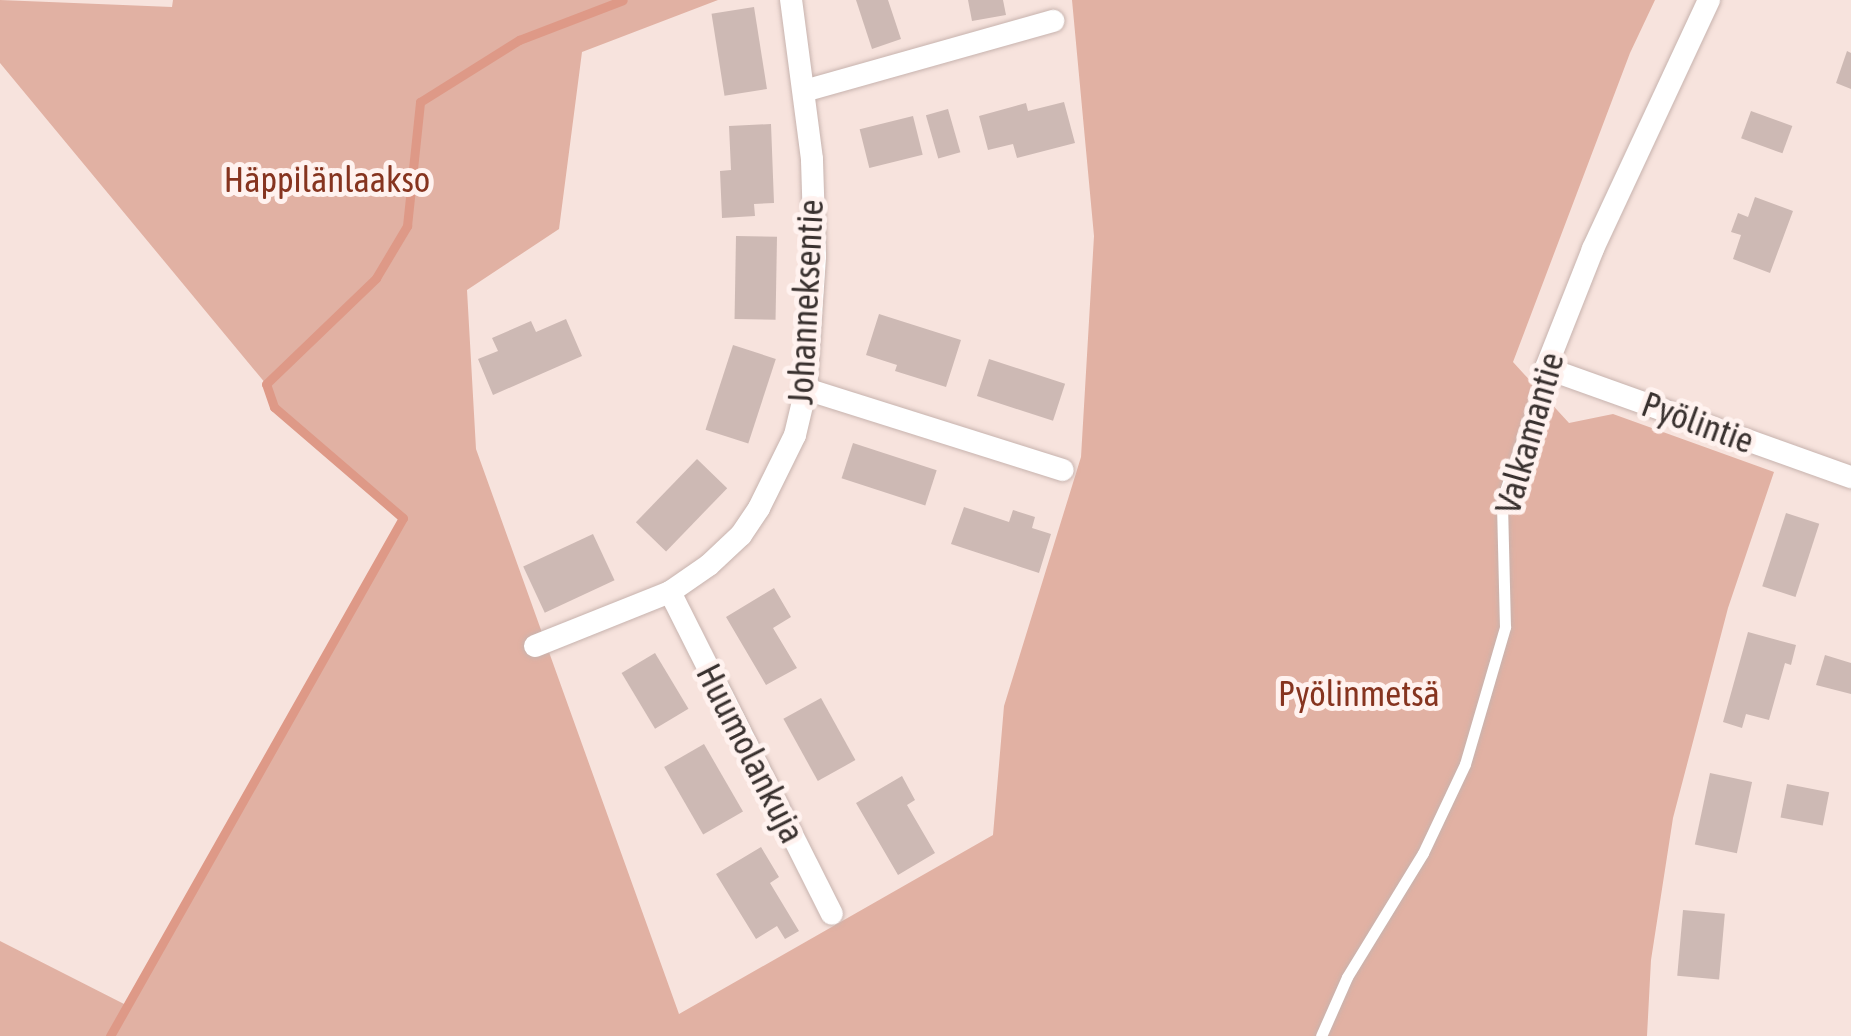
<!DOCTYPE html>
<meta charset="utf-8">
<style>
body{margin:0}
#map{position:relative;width:1851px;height:1036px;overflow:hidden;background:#f7e3dd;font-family:"Asap Condensed",sans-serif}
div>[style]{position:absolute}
.green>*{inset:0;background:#e1b1a3}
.stream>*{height:9px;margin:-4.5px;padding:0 4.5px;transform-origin:4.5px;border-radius:4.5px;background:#de9987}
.building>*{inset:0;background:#cdb9b4;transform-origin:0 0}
.roads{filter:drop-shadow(0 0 2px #c7b3ae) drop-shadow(0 0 2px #c7b3ae)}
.lane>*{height:11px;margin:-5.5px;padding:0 5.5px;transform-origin:5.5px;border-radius:5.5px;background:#fff}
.street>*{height:22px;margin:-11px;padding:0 11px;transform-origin:11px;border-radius:11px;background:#fff}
span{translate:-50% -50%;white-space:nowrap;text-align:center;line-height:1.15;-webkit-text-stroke:10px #fff2ef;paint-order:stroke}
.park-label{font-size:35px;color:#86341f}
.street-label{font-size:35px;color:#39312f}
</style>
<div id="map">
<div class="green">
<i style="clip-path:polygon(0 0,172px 7px,173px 0,718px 0,582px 52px,559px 229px,467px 290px,476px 449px,679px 1014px,993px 835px,1004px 706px,1081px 457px,1094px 236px,1072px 0,1655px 0,1630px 53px,1513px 362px,1569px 423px,1613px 414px,1774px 472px,1728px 608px,1673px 818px,1651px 960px,1647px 1036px,0 1036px,0 941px,126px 1005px,403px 518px,274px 407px,266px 384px,0 63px)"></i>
</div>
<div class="stream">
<i style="left:110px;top:1036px;width:595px;rotate:-60.51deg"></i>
<i style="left:403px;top:518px;width:170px;rotate:-139.3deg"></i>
<i style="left:274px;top:407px;width:24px;rotate:-109deg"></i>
<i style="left:266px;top:384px;width:153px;rotate:-43.9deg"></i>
<i style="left:376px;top:278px;width:61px;rotate:-59.2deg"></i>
<i style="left:407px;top:226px;width:125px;rotate:-84deg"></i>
<i style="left:420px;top:102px;width:117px;rotate:-32.1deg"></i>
<i style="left:519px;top:40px;width:111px;rotate:-21deg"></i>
</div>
<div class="building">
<i style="clip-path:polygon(856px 0,888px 0,901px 39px,872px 49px)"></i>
<i style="clip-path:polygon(968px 0,1003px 0,1006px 15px,972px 21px)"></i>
<i style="left:754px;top:7px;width:83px;height:43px;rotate:81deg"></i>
<i style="clip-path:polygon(1847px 51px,1851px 53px,1851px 89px,1836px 83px)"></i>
<i style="clip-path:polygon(1064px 102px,1075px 143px,1017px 158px,1013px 144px,988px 150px,979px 116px,1026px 103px,1028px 111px)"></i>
<i style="left:948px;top:109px;width:45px;height:23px;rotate:74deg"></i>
<i style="left:1751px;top:111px;width:44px;height:29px;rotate:20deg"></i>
<i style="left:913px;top:116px;width:40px;height:55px;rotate:76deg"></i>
<i style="clip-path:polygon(771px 124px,774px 203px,754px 204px,755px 216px,722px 218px,720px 171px,731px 170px,729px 126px)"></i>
<i style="clip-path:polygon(1755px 197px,1793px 211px,1770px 273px,1733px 259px,1741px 235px,1731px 232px,1738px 213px,1748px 217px)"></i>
<i style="left:736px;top:236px;width:41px;height:83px;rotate:1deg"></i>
<i style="clip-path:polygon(879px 314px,961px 340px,946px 387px,895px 371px,897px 365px,866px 355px)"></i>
<i style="clip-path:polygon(566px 319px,582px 356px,493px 395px,478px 359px,498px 351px,492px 338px,531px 321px,536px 332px)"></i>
<i style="left:733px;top:345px;width:45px;height:89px;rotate:18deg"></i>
<i style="left:989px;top:359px;width:80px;height:39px;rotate:18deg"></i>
<i style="left:853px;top:443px;width:88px;height:37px;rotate:18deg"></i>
<i style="left:697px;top:459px;width:42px;height:88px;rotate:44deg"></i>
<i style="clip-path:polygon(964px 507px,1009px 522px,1013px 510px,1035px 517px,1032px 528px,1051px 534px,1039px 573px,951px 544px)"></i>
<i style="left:1786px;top:513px;width:35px;height:77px;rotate:18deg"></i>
<i style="left:593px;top:534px;width:51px;height:77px;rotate:65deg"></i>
<i style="clip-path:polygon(774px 588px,791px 617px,773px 628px,797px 668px,766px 685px,726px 617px)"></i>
<i style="clip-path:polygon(1748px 632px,1796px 645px,1791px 665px,1785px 663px,1769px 720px,1746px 714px,1742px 728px,1723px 722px)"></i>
<i style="left:655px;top:653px;width:65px;height:39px;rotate:59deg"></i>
<i style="clip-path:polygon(1825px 655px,1851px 663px,1851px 694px,1816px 685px)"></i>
<i style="left:821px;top:698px;width:71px;height:43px;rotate:61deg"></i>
<i style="left:704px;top:744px;width:78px;height:46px;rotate:60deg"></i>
<i style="left:1710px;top:773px;width:43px;height:73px;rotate:12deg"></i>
<i style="clip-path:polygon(902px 776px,915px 800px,907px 805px,935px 853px,898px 875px,856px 803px)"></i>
<i style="left:1787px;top:784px;width:43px;height:34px;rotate:11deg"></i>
<i style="clip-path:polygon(761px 847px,779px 877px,770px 883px,799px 931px,785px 939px,777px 926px,756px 939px,716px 874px)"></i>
<i style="left:1683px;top:910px;width:42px;height:66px;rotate:5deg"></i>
</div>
<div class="roads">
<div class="lane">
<i style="left:1321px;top:1036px;width:64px;rotate:-66.2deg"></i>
<i style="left:1347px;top:977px;width:145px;rotate:-58.5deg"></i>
<i style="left:1423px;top:853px;width:98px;rotate:-64.7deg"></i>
<i style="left:1465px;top:764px;width:143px;rotate:-73.7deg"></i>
<i style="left:1505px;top:627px;width:127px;rotate:-91.4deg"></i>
<i style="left:1502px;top:500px;width:139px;rotate:-71.6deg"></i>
</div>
<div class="street">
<i style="left:1709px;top:0;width:275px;rotate:115deg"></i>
<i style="left:1593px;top:249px;width:128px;rotate:111.6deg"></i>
<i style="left:1546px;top:368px;width:324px;rotate:19.7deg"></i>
<i style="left:804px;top:91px;width:259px;rotate:-15.7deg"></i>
<i style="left:806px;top:389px;width:269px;rotate:17.5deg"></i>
<i style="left:670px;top:592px;width:360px;rotate:63.3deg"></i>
<i style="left:535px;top:646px;width:145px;rotate:-21.8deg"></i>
<i style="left:670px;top:592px;width:47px;rotate:-34.7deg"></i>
<i style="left:709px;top:565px;width:44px;rotate:-43.2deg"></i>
<i style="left:741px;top:535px;width:32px;rotate:-56deg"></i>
<i style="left:759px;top:508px;width:81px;rotate:-63.7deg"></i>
<i style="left:795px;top:435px;width:47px;rotate:-76.6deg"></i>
<i style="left:806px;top:389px;width:133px;rotate:-86.1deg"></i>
<i style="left:815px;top:256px;width:97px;rotate:-91.8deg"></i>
<i style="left:812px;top:159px;width:160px;rotate:-97.5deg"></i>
</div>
</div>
<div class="park-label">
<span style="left:327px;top:179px">Häppilänlaakso</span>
<span style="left:1359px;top:693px">Pyölinmetsä</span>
</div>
<div class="street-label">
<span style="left:805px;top:302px;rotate:-87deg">Johanneksentie</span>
<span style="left:1698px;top:422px;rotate:20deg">Pyölintie</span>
<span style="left:1529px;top:433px;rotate:-74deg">Valkamantie</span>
<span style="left:751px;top:753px;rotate:63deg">Huumolankuja</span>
</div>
</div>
